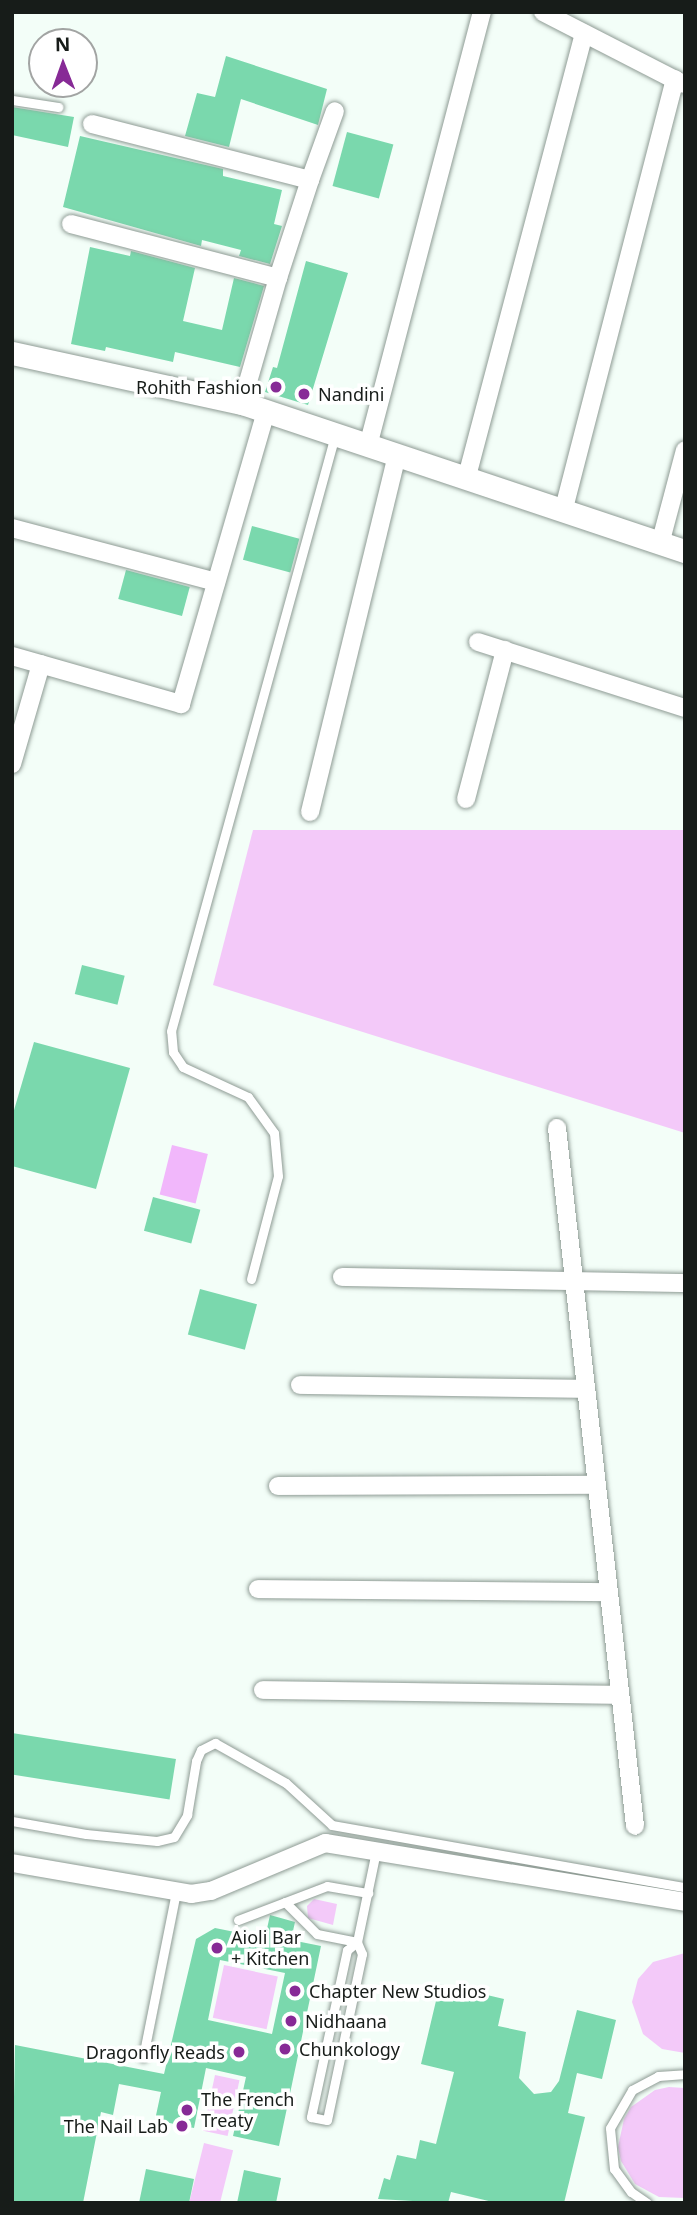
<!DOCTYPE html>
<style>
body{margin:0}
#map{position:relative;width:697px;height:2215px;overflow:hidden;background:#f3fef8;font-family:"Noto Sans",sans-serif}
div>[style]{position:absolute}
.green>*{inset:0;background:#f3c9f9;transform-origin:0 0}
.water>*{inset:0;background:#f1b7fb;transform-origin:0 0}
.building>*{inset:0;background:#7ad8ad;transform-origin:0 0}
.roads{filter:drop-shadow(0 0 2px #8e9b94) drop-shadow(0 0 2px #8e9b94)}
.service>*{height:9px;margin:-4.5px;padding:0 4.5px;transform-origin:4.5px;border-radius:4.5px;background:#fff}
.minor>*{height:18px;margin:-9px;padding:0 9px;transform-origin:9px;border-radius:9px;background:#fff}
.tertiary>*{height:23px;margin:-11.5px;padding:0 11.5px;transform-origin:11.5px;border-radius:11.5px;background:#fff}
.dots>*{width:19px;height:19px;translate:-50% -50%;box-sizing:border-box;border:4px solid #fff;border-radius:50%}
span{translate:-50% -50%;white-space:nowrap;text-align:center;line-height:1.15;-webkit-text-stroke:7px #fff;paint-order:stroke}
.poi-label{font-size:18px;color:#171c19}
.right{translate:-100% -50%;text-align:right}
.left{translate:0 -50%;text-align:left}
.frame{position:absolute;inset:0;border:14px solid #171c19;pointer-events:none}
.north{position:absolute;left:28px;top:28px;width:70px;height:70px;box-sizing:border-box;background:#fff;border:2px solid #a2a4a3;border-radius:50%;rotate:359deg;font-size:19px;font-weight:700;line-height:28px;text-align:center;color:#171c19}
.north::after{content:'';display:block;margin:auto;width:24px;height:32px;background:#872a96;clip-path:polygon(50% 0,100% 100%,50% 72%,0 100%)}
</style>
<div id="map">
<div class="green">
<i style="clip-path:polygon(253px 830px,685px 830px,685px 1133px,213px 985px)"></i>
<i style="clip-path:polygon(314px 1899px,337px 1904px,333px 1925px,308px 1918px,307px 1906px)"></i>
<i style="clip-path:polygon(685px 1953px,685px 2053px,662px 2049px,643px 2034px,632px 2002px,638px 1979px,653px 1962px)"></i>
<i style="left:224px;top:1965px;width:55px;height:54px;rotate:12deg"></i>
<i style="left:215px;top:2075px;width:25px;height:57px;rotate:12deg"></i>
<i style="clip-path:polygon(669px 2087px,685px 2088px,685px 2198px,659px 2197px,635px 2184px,621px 2161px,618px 2147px,624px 2119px,631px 2107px,655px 2090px)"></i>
<i style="left:204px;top:2143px;width:30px;height:61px;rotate:14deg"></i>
</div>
<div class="water">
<i style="left:172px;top:1145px;width:37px;height:51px;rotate:14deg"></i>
</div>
<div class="building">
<i style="clip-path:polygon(226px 56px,327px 89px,318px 125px,241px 99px,229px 147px,185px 136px,197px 93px,215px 97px)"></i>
<i style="clip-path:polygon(12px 107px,74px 117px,68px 147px,12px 135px)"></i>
<i style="left:347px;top:132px;width:48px;height:56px;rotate:15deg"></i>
<i style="clip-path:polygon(80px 136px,223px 169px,223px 176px,282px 190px,274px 224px,282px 226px,270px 264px,239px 256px,241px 250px,202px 240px,201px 246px,63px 207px)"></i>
<i style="clip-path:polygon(90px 247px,130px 256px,131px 251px,195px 268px,183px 321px,222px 330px,234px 278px,264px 286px,240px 367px,175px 352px,173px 362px,106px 347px,105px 351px,71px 344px)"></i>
<i style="clip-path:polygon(306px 261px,348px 273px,308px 405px,265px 392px,273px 367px,277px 368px)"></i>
<i style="left:252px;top:526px;width:49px;height:35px;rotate:15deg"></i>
<i style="left:126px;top:570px;width:66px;height:30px;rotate:15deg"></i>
<i style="left:82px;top:965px;width:44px;height:30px;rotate:14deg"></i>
<i style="clip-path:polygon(34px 1042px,130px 1068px,96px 1189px,12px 1166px,12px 1117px)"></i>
<i style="left:153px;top:1197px;width:49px;height:35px;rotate:15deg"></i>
<i style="left:200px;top:1289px;width:59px;height:47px;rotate:15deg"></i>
<i style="left:12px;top:1733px;width:166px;height:41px;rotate:9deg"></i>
<i style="clip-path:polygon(evenodd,270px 1915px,295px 1922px,291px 1940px,321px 1946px,279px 2146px,233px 2136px,246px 2077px,206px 2068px,194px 2128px,155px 2120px,161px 2092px,119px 2084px,113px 2115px,101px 2112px,83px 2203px,12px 2203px,15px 2045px,164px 2074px,196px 1939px,215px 1928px,265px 1938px,270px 1915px,220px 1960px,285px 1973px,272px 2034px,208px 2020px,220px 1960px)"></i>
<i style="clip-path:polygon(440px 1984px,504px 1999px,498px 2026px,526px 2032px,519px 2078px,534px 2094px,551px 2092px,559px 2081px,577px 2010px,616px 2020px,602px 2079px,577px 2073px,568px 2113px,585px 2117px,564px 2203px,497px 2203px,451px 2192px,448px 2203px,378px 2199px,384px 2178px,390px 2180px,397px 2155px,416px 2159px,420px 2140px,436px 2144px,454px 2072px,421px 2064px)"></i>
<i style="clip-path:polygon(146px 2169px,194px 2179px,189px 2203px,139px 2203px)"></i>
<i style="clip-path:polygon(244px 2170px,281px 2178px,276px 2203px,237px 2203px)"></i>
</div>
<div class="roads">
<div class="service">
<i style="left:12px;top:100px;width:47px;rotate:8.7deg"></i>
<i style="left:251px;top:1279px;width:106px;rotate:-75.3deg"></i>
<i style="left:278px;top:1176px;width:43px;rotate:-95.3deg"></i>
<i style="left:274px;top:1133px;width:44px;rotate:-125.8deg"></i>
<i style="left:248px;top:1097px;width:72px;rotate:-155.2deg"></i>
<i style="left:183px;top:1067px;width:18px;rotate:-124deg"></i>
<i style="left:173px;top:1052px;width:21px;rotate:-95deg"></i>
<i style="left:171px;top:1031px;width:618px;rotate:-74.61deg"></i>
<i style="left:12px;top:1821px;width:75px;rotate:10deg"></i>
<i style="left:86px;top:1834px;width:71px;rotate:5.6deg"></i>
<i style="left:157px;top:1841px;width:17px;rotate:-13deg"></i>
<i style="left:174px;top:1837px;width:26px;rotate:-59deg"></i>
<i style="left:187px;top:1815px;width:55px;rotate:-80.5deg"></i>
<i style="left:196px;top:1761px;width:12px;rotate:-66deg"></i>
<i style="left:201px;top:1750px;width:16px;rotate:-27deg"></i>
<i style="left:215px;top:1743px;width:81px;rotate:29.4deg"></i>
<i style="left:286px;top:1783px;width:62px;rotate:42.4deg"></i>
<i style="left:332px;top:1825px;width:358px;rotate:10deg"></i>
<i style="left:285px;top:1902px;width:45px;rotate:45deg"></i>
<i style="left:317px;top:1934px;width:41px;rotate:11.3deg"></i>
<i style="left:238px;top:1920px;width:95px;rotate:-20.9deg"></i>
<i style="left:327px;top:1886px;width:42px;rotate:9.7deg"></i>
<i style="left:357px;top:1942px;width:13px;rotate:141deg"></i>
<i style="left:347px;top:1950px;width:171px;rotate:102.2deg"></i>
<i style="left:311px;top:2117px;width:16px;rotate:11deg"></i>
<i style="left:327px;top:2120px;width:170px;rotate:-78.1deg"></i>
<i style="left:362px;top:1954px;width:13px;rotate:-113deg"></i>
<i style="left:357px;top:1942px;width:93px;rotate:-78.2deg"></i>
<i style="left:143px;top:2057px;width:168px;rotate:-78.7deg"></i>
<i style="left:647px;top:2203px;width:19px;rotate:-145deg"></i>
<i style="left:631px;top:2192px;width:29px;rotate:-126deg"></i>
<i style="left:614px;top:2169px;width:41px;rotate:-95.6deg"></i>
<i style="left:610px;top:2128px;width:44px;rotate:-59.9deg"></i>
<i style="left:632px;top:2090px;width:30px;rotate:-28deg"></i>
<i style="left:658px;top:2076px;width:27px;rotate:-4deg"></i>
</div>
<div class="minor">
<i style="left:543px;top:12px;width:157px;rotate:27.2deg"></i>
<i style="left:92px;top:124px;width:225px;rotate:14.4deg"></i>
<i style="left:310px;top:180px;width:103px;rotate:108.1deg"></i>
<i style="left:310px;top:180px;width:73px;rotate:-70.1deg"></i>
<i style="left:71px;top:224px;width:214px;rotate:14.6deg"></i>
<i style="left:278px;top:278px;width:130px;rotate:106.1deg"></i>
<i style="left:368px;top:446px;width:449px;rotate:-75.3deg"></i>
<i style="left:466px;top:480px;width:462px;rotate:-75.2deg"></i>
<i style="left:563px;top:512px;width:447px;rotate:-75.5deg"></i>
<i style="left:12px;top:528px;width:211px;rotate:14.8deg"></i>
<i style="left:660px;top:544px;width:97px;rotate:-75.1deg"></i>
<i style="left:478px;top:642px;width:217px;rotate:17.7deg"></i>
<i style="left:12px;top:656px;width:176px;rotate:15.9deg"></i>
<i style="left:181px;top:704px;width:305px;rotate:-73.8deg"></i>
<i style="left:12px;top:764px;width:104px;rotate:-73.8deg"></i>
<i style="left:466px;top:799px;width:154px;rotate:-75.3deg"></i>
<i style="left:310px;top:812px;width:366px;rotate:-76.3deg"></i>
<i style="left:557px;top:1128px;width:702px;rotate:83.62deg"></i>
<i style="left:342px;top:1277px;width:343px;rotate:1deg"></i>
<i style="left:300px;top:1385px;width:286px;rotate:0.8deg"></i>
<i style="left:278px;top:1486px;width:319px;rotate:-0.2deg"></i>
<i style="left:258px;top:1589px;width:350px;rotate:0.5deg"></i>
<i style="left:263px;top:1690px;width:357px;rotate:0.8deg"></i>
<i style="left:12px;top:1863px;width:182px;rotate:9.8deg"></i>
<i style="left:191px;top:1894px;width:20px;rotate:-9deg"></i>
<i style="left:211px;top:1891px;width:124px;rotate:-22.8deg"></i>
<i style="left:325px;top:1843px;width:365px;rotate:9.3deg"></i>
</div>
<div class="tertiary">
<i style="left:12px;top:353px;width:235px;rotate:12.3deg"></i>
<i style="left:242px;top:403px;width:467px;rotate:18.5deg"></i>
</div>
</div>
<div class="dots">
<i style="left:276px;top:387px;background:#872a96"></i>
<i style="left:304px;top:394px;background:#872a96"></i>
<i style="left:217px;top:1948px;background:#872a96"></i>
<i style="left:295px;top:1991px;background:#872a96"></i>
<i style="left:291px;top:2021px;background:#872a96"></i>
<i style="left:285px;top:2049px;background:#872a96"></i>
<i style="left:239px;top:2052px;background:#872a96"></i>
<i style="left:187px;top:2110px;background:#872a96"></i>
<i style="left:182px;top:2126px;background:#872a96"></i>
</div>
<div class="poi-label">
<span class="right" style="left:262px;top:387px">Rohith Fashion</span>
<span class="left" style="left:318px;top:394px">Nandini</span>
<span class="left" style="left:231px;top:1948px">Aioli Bar<br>+ Kitchen</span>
<span class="left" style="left:309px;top:1991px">Chapter New Studios</span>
<span class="left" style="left:305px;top:2021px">Nidhaana</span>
<span class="left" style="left:299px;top:2049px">Chunkology</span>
<span class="right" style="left:225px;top:2052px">Dragonfly Reads</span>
<span class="left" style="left:201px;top:2110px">The French<br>Treaty</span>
<span class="right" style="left:168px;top:2126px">The Nail Lab</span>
</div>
<div class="frame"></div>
<div class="north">N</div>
</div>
